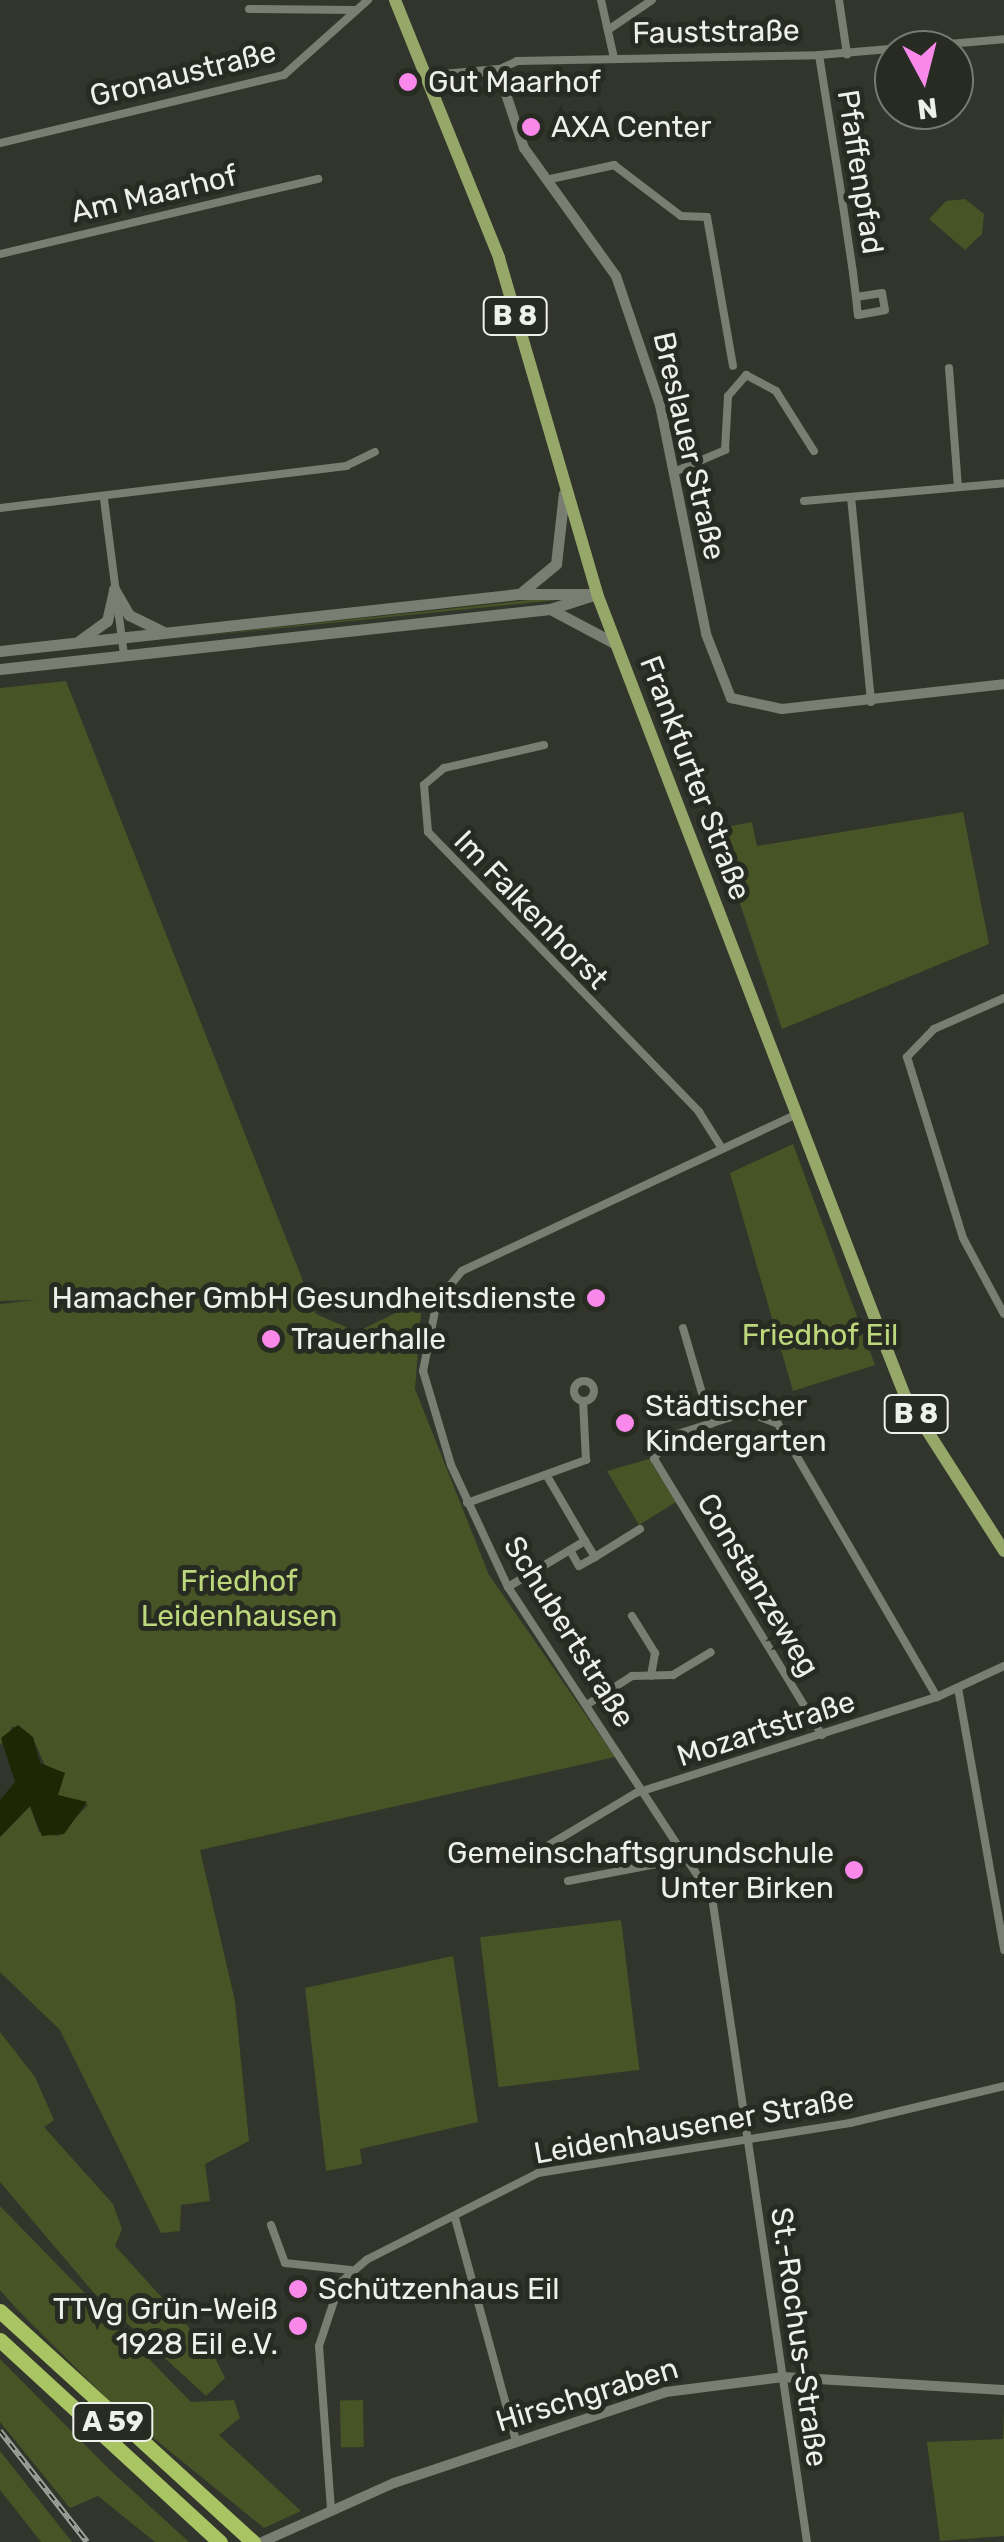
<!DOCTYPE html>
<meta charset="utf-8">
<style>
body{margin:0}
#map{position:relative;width:1004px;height:2542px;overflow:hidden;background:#32352b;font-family:Rubik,sans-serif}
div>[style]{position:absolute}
.green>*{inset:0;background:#475425;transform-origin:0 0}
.water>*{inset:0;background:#1e2604}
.minor>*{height:8px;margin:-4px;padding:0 4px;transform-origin:4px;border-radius:4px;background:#7a7e72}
.minor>.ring{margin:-4px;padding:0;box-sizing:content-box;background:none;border:8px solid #7a7e72;border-radius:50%}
.tertiary>*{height:10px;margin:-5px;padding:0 5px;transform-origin:5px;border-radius:5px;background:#7a7e72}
.secondary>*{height:11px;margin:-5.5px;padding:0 5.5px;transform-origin:5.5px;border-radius:5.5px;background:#7a7e72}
.primary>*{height:12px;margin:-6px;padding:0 6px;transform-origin:6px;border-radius:6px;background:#96a869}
.motorway>*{height:15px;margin:-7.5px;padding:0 7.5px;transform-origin:7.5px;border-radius:7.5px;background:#a9c463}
.rail>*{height:6px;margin-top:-3px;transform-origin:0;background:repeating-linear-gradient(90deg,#282b21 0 8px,#9fa29a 0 16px);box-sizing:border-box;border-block:2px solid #9fa29a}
.dots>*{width:28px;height:28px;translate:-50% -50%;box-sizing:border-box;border:5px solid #282b21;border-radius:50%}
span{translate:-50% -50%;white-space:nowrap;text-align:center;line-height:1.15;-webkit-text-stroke:10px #282b21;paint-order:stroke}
.shield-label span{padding:2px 8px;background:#282b21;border:2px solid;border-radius:8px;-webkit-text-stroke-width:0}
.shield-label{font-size:28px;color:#eef0ea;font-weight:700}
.street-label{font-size:30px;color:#eef0ea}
.poi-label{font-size:30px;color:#eef0ea}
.left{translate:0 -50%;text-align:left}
.right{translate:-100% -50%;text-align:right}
.park-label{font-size:30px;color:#bdd87c}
.north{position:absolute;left:874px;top:30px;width:100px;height:100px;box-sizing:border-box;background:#282b21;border:2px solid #777a71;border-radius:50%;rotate:173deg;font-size:28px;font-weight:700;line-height:40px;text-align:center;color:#eef0ea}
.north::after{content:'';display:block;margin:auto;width:35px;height:45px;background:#f888e9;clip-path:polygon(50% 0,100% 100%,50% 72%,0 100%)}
</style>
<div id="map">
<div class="green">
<i style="clip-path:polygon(965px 199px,984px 214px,982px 234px,965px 250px,929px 219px,946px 201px)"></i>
<i style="clip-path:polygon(576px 595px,577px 598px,142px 642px)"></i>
<i style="clip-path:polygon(66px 681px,316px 1314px,357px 1332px,422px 1300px,415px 1389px,489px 1575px,615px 1757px,200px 1850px,235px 2001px,249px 2141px,205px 2164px,210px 2201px,181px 2205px,180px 2231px,161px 2233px,60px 2030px,0 1972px,0 1837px,30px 1806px,39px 1832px,58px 1836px,88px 1805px,58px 1795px,35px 1743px,13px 1726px,0 1745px,0 1304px,36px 1300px,0 1301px,0 688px)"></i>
<i style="clip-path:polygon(963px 812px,989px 944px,782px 1029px,715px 829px,752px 822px,757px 846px)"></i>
<i style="clip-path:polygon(793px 1144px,875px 1365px,793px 1391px,730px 1173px)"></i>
<i style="clip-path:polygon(649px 1459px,676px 1502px,639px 1525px,607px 1471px)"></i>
<i style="left:621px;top:1920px;width:151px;height:142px;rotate:83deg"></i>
<i style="clip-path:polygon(453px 1956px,478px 2122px,360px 2149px,362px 2164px,326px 2171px,305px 1988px)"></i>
<i style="clip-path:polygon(0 2032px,35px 2077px,54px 2120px,44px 2127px,113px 2204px,122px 2229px,115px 2246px,213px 2354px,225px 2378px,206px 2396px,93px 2292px,0 2182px)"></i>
<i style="clip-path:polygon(0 2206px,191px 2402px,234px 2400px,240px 2418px,219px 2435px,301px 2511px,264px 2528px,113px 2405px,15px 2307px,0 2290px)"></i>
<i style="clip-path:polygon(0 2359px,110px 2470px,189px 2542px,155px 2542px,98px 2496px,70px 2508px,0 2422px)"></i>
<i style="left:363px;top:2400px;width:47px;height:23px;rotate:89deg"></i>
<i style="clip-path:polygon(1004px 2411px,1004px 2536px,940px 2541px,927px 2442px,1003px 2439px)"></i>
<i style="clip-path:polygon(0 2451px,72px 2542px,41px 2542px,12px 2505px,0 2490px)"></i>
</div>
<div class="water">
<i style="clip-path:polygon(18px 1725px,33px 1737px,40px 1763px,65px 1773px,58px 1795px,87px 1802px,64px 1834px,42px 1836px,30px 1806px,0 1837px,0 1800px,15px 1782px,1px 1738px)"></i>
</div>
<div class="minor">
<i style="left:601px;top:0;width:59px;rotate:77.4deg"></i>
<i style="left:839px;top:0;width:55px;rotate:81.6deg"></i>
<i style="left:249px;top:9px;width:107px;rotate:0.5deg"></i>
<i style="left:608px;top:30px;width:53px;rotate:-34.3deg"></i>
<i style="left:819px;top:55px;width:146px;rotate:80.9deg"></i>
<i style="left:842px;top:199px;width:75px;rotate:81.5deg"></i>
<i style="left:853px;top:273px;width:24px;rotate:83deg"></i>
<i style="left:856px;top:297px;width:18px;rotate:84deg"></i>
<i style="left:858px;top:315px;width:27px;rotate:-10deg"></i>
<i style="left:885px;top:310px;width:17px;rotate:-100deg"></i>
<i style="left:882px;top:293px;width:26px;rotate:171deg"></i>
<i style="left:498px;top:70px;width:21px;rotate:-25deg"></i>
<i style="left:517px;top:61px;width:302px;rotate:-1.1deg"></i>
<i style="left:819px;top:55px;width:186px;rotate:-4.9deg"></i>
<i style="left:0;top:143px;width:292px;rotate:-13.5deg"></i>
<i style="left:284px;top:75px;width:113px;rotate:-41.8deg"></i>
<i style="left:546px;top:180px;width:70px;rotate:-12.4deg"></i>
<i style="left:614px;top:165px;width:84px;rotate:37.3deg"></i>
<i style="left:681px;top:216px;width:26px;rotate:2deg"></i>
<i style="left:707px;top:217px;width:151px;rotate:80.1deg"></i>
<i style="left:0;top:254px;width:327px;rotate:-13.3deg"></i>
<i style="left:949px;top:368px;width:119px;rotate:85.7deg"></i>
<i style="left:674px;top:472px;width:56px;rotate:-23.3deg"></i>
<i style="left:725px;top:450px;width:54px;rotate:-86.8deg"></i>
<i style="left:728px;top:396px;width:28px;rotate:-49deg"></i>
<i style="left:746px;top:375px;width:34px;rotate:28deg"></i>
<i style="left:776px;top:391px;width:71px;rotate:57.7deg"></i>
<i style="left:851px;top:497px;width:206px;rotate:84.4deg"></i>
<i style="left:104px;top:499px;width:157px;rotate:82.7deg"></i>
<i style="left:804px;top:501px;width:201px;rotate:-5.1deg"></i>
<i style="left:0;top:508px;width:349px;rotate:-6.9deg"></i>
<i style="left:346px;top:466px;width:32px;rotate:-26deg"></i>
<i style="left:544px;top:745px;width:103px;rotate:167deg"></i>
<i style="left:444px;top:768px;width:26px;rotate:140deg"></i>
<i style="left:424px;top:785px;width:47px;rotate:85.1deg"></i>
<i style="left:428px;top:832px;width:390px;rotate:45.9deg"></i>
<i style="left:699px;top:1112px;width:41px;rotate:57.8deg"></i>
<i style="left:1004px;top:998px;width:77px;rotate:156.1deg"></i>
<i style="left:934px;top:1029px;width:39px;rotate:134deg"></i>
<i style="left:907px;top:1057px;width:189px;rotate:72.8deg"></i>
<i style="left:963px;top:1238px;width:86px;rotate:61.7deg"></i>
<i style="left:797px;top:1114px;width:370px;rotate:154.9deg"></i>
<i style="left:462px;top:1271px;width:39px;rotate:130deg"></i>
<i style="left:437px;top:1301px;width:71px;rotate:101.3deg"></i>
<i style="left:423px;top:1371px;width:98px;rotate:73.4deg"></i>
<i style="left:451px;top:1465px;width:135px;rotate:65deg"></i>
<i style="left:508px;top:1587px;width:371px;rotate:56.7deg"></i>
<i style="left:712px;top:1897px;width:652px;rotate:81.62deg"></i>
<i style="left:683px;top:1328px;width:100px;rotate:73.7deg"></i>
<i class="ring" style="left:574px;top:1381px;width:12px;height:12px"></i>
<i style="left:547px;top:1476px;width:75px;rotate:59.7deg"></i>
<i style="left:467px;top:1503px;width:127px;rotate:-19.9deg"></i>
<i style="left:586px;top:1460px;width:59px;rotate:-92.9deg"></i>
<i style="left:570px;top:1550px;width:18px;rotate:61deg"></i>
<i style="left:579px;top:1566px;width:18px;rotate:-29deg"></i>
<i style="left:508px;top:1587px;width:90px;rotate:-30.9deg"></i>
<i style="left:585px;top:1541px;width:19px;rotate:58deg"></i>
<i style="left:595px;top:1557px;width:53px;rotate:-31.9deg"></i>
<i style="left:632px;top:1616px;width:44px;rotate:58.1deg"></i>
<i style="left:655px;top:1653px;width:23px;rotate:100deg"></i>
<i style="left:958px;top:1688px;width:266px;rotate:80deg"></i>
<i style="left:588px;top:1704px;width:52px;rotate:-32.5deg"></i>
<i style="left:632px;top:1676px;width:41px;rotate:-1.4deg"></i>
<i style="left:673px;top:1675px;width:44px;rotate:-31.2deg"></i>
<i style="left:822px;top:1735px;width:323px;rotate:-121.3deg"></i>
<i style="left:654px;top:1459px;width:26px;rotate:-58deg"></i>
<i style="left:668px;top:1437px;width:83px;rotate:-17.6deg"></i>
<i style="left:747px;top:1412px;width:33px;rotate:21deg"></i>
<i style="left:778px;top:1424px;width:316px;rotate:59.8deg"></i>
<i style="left:549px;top:1845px;width:101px;rotate:-30.9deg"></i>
<i style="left:636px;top:1793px;width:316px;rotate:-17.7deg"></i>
<i style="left:937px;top:1697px;width:74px;rotate:-24.8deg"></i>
<i style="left:568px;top:1881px;width:127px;rotate:-10.9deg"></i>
<i style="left:455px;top:2218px;width:231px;rotate:74.7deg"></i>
<i style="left:271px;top:2225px;width:40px;rotate:69.8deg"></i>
<i style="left:285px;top:2263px;width:66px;rotate:6.1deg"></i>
<i style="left:331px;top:2509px;width:163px;rotate:-94.2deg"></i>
<i style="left:319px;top:2346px;width:66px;rotate:-71.6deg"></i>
<i style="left:340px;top:2283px;width:35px;rotate:-41deg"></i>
<i style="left:366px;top:2260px;width:193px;rotate:-26.8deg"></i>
<i style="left:538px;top:2173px;width:316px;rotate:-9.1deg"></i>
<i style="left:850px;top:2123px;width:158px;rotate:-13.5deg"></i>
</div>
<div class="tertiary">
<i style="left:432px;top:76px;width:66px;rotate:-5.2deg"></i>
<i style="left:498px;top:70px;width:82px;rotate:71.6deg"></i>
<i style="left:524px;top:148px;width:158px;rotate:54.3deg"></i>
<i style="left:616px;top:276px;width:136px;rotate:71.2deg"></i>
<i style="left:660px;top:405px;width:234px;rotate:78.6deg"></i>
<i style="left:706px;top:634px;width:69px;rotate:68.7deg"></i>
<i style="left:731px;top:698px;width:52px;rotate:12.2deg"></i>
<i style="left:782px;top:709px;width:223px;rotate:-6.4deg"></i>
<i style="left:262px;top:2542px;width:145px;rotate:-24.1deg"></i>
<i style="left:394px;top:2483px;width:287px;rotate:-18.5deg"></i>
<i style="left:666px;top:2392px;width:118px;rotate:-7.3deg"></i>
<i style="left:783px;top:2377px;width:221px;rotate:3.4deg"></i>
</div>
<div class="secondary">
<i style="left:114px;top:589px;width:30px;rotate:60deg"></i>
<i style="left:129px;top:615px;width:39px;rotate:26deg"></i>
<i style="left:522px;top:592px;width:44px;rotate:-39.5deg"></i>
<i style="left:556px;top:564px;width:71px;rotate:-83.6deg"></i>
<i style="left:550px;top:609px;width:75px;rotate:27.9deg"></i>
<i style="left:79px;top:641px;width:34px;rotate:-36deg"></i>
<i style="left:107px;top:621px;width:32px;rotate:-77deg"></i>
<i style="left:0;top:651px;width:521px;rotate:-6.28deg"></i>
<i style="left:518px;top:594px;width:79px"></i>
<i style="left:0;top:669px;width:553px;rotate:-6.23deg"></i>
<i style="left:550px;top:609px;width:49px;rotate:-17.7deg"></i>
</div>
<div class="primary">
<i style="left:395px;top:0;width:278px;rotate:68deg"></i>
<i style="left:499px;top:258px;width:350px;rotate:73.7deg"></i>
<i style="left:597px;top:594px;width:810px;rotate:69.01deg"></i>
<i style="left:887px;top:1350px;width:49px;rotate:68.6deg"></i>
<i style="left:905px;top:1396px;width:184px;rotate:57.4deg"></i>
</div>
<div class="motorway">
<i style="left:0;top:2311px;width:343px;rotate:42.4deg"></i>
<i style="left:0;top:2340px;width:299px;rotate:42.6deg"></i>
</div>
<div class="rail">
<i style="left:0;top:2431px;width:141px;rotate:51.9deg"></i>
</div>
<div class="dots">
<i style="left:408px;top:82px;background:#f888e9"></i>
<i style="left:531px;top:127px;background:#f888e9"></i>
<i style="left:596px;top:1298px;background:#f888e9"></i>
<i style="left:271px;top:1339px;background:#f888e9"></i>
<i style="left:625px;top:1423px;background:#f888e9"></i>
<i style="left:854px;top:1870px;background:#f888e9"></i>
<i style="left:298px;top:2289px;background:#f888e9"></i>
<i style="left:298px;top:2326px;background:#f888e9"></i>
</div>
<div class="shield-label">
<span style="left:515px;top:316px">B 8</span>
<span style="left:916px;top:1414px">B 8</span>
<span style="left:113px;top:2422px">A 59</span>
</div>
<div class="street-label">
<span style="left:716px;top:32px;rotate:-1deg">Fauststraße</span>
<span style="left:183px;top:74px;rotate:-14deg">Gronaustraße</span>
<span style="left:860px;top:172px;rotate:81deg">Pfaffenpfad</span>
<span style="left:154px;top:194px;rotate:-13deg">Am Maarhof</span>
<span style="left:689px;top:446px;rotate:77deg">Breslauer Straße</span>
<span style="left:695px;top:778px;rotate:69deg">Frankfurter Straße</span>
<span style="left:531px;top:910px;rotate:46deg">Im Falkenhorst</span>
<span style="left:758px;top:1585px;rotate:59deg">Constanzeweg</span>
<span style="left:569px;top:1632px;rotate:58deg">Schubertstraße</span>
<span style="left:766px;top:1729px;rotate:-18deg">Mozartstraße</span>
<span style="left:694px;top:2126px;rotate:-10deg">Leidenhausener Straße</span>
<span style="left:799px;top:2337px;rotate:82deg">St.-Rochus-Straße</span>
<span style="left:587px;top:2395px;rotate:-17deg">Hirschgraben</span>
</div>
<div class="poi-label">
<span class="left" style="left:428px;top:82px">Gut Maarhof</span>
<span class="left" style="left:551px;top:127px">AXA Center</span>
<span class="right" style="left:576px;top:1298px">Hamacher GmbH Gesundheitsdienste</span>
<span class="left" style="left:291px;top:1339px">Trauerhalle</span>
<span class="left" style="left:645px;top:1423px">Städtischer<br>Kindergarten</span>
<span class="right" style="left:834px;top:1870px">Gemeinschaftsgrundschule<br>Unter Birken</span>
<span class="left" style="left:318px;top:2289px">Schützenhaus Eil</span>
<span class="right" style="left:278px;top:2326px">TTVg Grün-Weiß<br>1928 Eil e.V.</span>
</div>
<div class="park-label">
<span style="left:820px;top:1335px">Friedhof Eil</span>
<span style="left:239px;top:1598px">Friedhof<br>Leidenhausen</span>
</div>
<div class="north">N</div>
</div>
